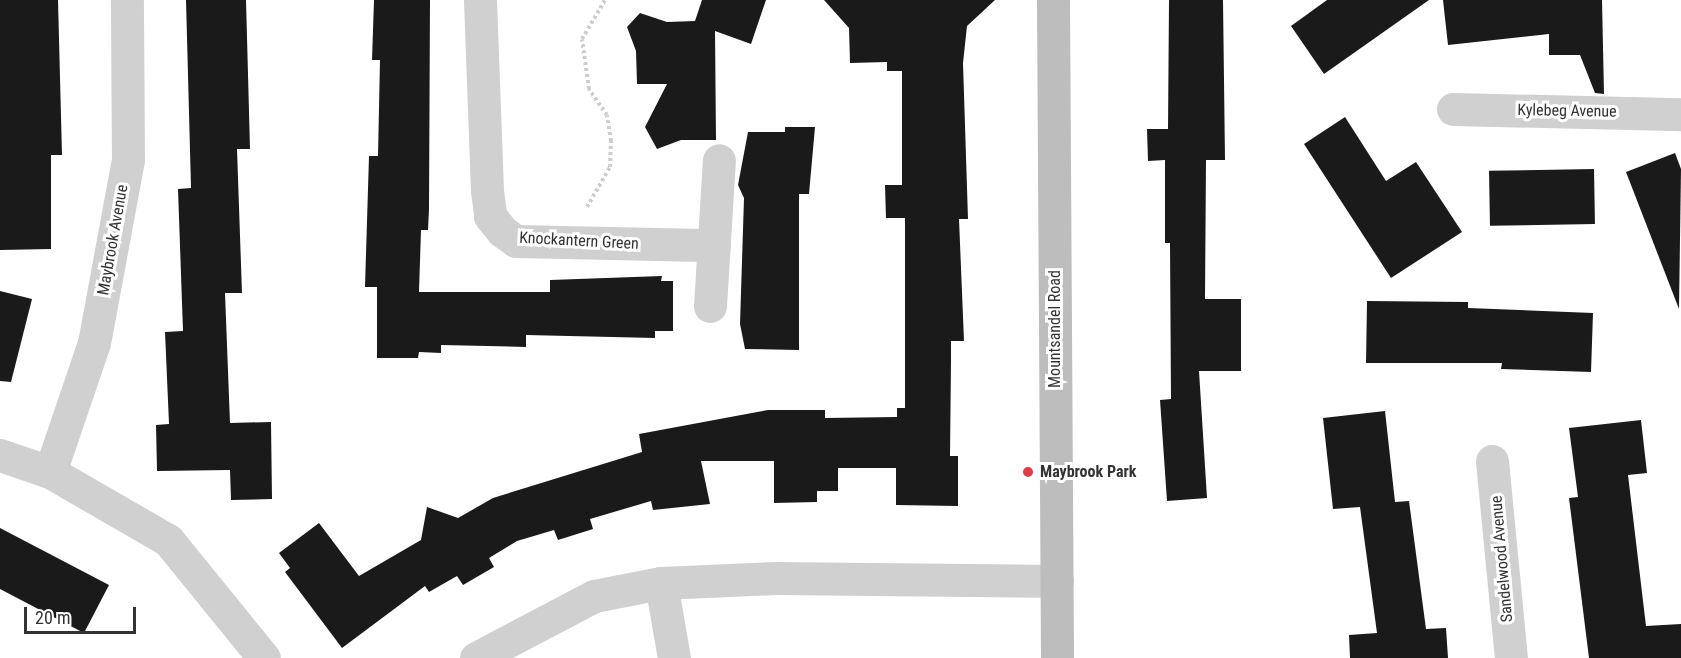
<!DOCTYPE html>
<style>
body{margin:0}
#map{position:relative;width:1681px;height:658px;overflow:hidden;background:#fff;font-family:"Roboto Condensed",sans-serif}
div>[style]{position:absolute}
.building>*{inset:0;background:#1a1a1a;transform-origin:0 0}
.path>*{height:4px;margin-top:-2px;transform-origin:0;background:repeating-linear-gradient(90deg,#cdcdcd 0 3px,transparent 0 6px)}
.street>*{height:33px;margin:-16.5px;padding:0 16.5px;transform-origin:16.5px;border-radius:16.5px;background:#d0d0d0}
.secondary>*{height:33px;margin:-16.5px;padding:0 16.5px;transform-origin:16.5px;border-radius:16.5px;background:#bdbdbd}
.dots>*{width:16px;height:16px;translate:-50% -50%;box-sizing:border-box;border:3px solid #fff;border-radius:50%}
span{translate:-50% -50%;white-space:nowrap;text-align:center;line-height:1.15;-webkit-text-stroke:6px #fff;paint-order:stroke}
.street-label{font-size:16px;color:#333}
.poi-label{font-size:16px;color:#333;font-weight:700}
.left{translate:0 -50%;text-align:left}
.scale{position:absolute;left:24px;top:607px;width:112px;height:27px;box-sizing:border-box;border:3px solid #333;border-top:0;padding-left:8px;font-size:18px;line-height:21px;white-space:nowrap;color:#333;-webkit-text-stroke:4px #fff;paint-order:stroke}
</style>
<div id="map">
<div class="building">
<i style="clip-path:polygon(0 0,58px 0,62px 155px,51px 155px,51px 249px,0 250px)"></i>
<i style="clip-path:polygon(186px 0,246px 0,250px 149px,237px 149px,242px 293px,225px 293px,230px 423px,271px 422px,272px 499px,231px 500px,230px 470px,157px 471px,156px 425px,169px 424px,165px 332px,183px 331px,178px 189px,191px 188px)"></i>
<i style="clip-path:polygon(374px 0,430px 0,429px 209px,428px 230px,421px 230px,419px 292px,550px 292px,550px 280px,662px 276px,661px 281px,673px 281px,673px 331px,655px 331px,655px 338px,526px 335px,526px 347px,441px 345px,441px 353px,419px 352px,418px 358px,377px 358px,377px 287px,365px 287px,369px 156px,378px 156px,380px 60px,372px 60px)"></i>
<i style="clip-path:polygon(702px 0,766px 0,751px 44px,715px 31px,716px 140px,681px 140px,657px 149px,645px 127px,667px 84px,637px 84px,636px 51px,627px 27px,640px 13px,667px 22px,695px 21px)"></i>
<i style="clip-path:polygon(824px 0,995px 0,967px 26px,963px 63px,968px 219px,959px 219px,964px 341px,951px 341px,951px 361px,950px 456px,958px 456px,958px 506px,896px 505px,896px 468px,838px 468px,838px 491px,817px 491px,817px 502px,774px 503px,774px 461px,701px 461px,710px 504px,653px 510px,651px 501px,590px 519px,593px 529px,558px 540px,554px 530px,517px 541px,489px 558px,494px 567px,463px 585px,457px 576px,429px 592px,425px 586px,342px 648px,285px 572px,290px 568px,279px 553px,319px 523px,359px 576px,421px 540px,427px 507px,458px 518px,493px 498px,642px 452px,639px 434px,768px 410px,825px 410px,825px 418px,897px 417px,897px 408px,905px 408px,905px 218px,886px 218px,885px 185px,902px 185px,902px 71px,887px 71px,887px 62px,850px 63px,849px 28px)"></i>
<i style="clip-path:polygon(1169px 0,1223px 0,1225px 160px,1206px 160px,1205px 299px,1241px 299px,1241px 371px,1199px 371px,1207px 498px,1167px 501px,1160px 400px,1171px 399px,1170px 243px,1165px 243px,1165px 160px,1148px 161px,1147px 129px,1168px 129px)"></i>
<i style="clip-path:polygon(1327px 0,1429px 0,1324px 74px,1291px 26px)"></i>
<i style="clip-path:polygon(1443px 0,1602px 0,1604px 94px,1595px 93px,1580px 55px,1549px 55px,1549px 34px,1448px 45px)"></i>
<i style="clip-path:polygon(1345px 117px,1386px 181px,1416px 162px,1462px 232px,1391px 278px,1304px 144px)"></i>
<i style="clip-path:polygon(785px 127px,815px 127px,809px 194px,799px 194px,799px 350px,745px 349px,740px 324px,744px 198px,738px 185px,748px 132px,785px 132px)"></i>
<i style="clip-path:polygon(1675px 153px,1681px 169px,1679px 309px,1626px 172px)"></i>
<i style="left:1594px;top:169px;width:55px;height:105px;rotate:89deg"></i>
<i style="clip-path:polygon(0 291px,32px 299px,11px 382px,0 381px)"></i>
<i style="clip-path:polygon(1367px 301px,1468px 302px,1468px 308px,1593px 313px,1591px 372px,1501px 369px,1502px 363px,1366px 363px)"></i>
<i style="clip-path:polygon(1385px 411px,1395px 502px,1409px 501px,1426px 629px,1446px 628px,1448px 658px,1350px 658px,1349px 635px,1377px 633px,1360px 507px,1333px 509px,1323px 418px)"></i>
<i style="clip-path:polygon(1641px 420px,1647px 473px,1628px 475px,1646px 626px,1681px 624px,1681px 658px,1589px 658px,1569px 498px,1578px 497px,1569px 428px)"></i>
<i style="clip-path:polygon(0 528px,109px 585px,84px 633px,0 589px)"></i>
</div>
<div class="path">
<i style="left:587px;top:207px;width:46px;rotate:-60.1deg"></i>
<i style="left:610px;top:167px;width:26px;rotate:-88deg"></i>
<i style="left:611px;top:141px;width:26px;rotate:-99deg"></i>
<i style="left:607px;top:115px;width:32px;rotate:-125deg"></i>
<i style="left:589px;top:89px;width:50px;rotate:-98deg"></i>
<i style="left:582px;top:39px;width:45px;rotate:-59.5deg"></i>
</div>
<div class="street">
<i style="left:480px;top:0;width:190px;rotate:87.9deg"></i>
<i style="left:487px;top:190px;width:26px;rotate:83deg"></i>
<i style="left:490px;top:216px;width:19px;rotate:51deg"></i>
<i style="left:502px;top:231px;width:17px;rotate:36deg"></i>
<i style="left:516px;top:241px;width:198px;rotate:1.2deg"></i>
<i style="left:1453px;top:109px;width:228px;rotate:1.3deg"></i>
<i style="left:710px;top:306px;width:146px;rotate:-86.5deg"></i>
<i style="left:0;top:455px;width:53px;rotate:18.8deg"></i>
<i style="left:50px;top:472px;width:136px;rotate:30deg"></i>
<i style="left:168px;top:540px;width:152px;rotate:50.9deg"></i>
<i style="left:1492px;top:461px;width:198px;rotate:84.5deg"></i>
<i style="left:50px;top:472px;width:136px;rotate:-71.2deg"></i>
<i style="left:94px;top:343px;width:187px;rotate:-79.5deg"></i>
<i style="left:128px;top:159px;width:159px;rotate:-90.4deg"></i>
<i style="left:661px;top:583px;width:76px;rotate:80.2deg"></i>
<i style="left:476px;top:658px;width:133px;rotate:-27.7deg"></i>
<i style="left:594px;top:596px;width:68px;rotate:-11deg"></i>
<i style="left:661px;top:583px;width:115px;rotate:-2.5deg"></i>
<i style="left:776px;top:578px;width:281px;rotate:0.6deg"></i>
</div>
<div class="secondary">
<i style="left:1053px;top:0;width:658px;rotate:89.65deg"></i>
</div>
<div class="dots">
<i style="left:1028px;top:472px;background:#e63946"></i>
</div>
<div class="street-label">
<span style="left:1567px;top:111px;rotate:1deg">Kylebeg Avenue</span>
<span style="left:113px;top:240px;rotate:-80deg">Maybrook Avenue</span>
<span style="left:579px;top:241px;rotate:3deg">Knockantern Green</span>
<span style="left:1055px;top:329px;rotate:-90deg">Mountsandel Road</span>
<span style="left:1502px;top:559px;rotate:-95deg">Sandelwood Avenue</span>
</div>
<div class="poi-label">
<span class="left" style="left:1040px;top:472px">Maybrook Park</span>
</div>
<div class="scale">20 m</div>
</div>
